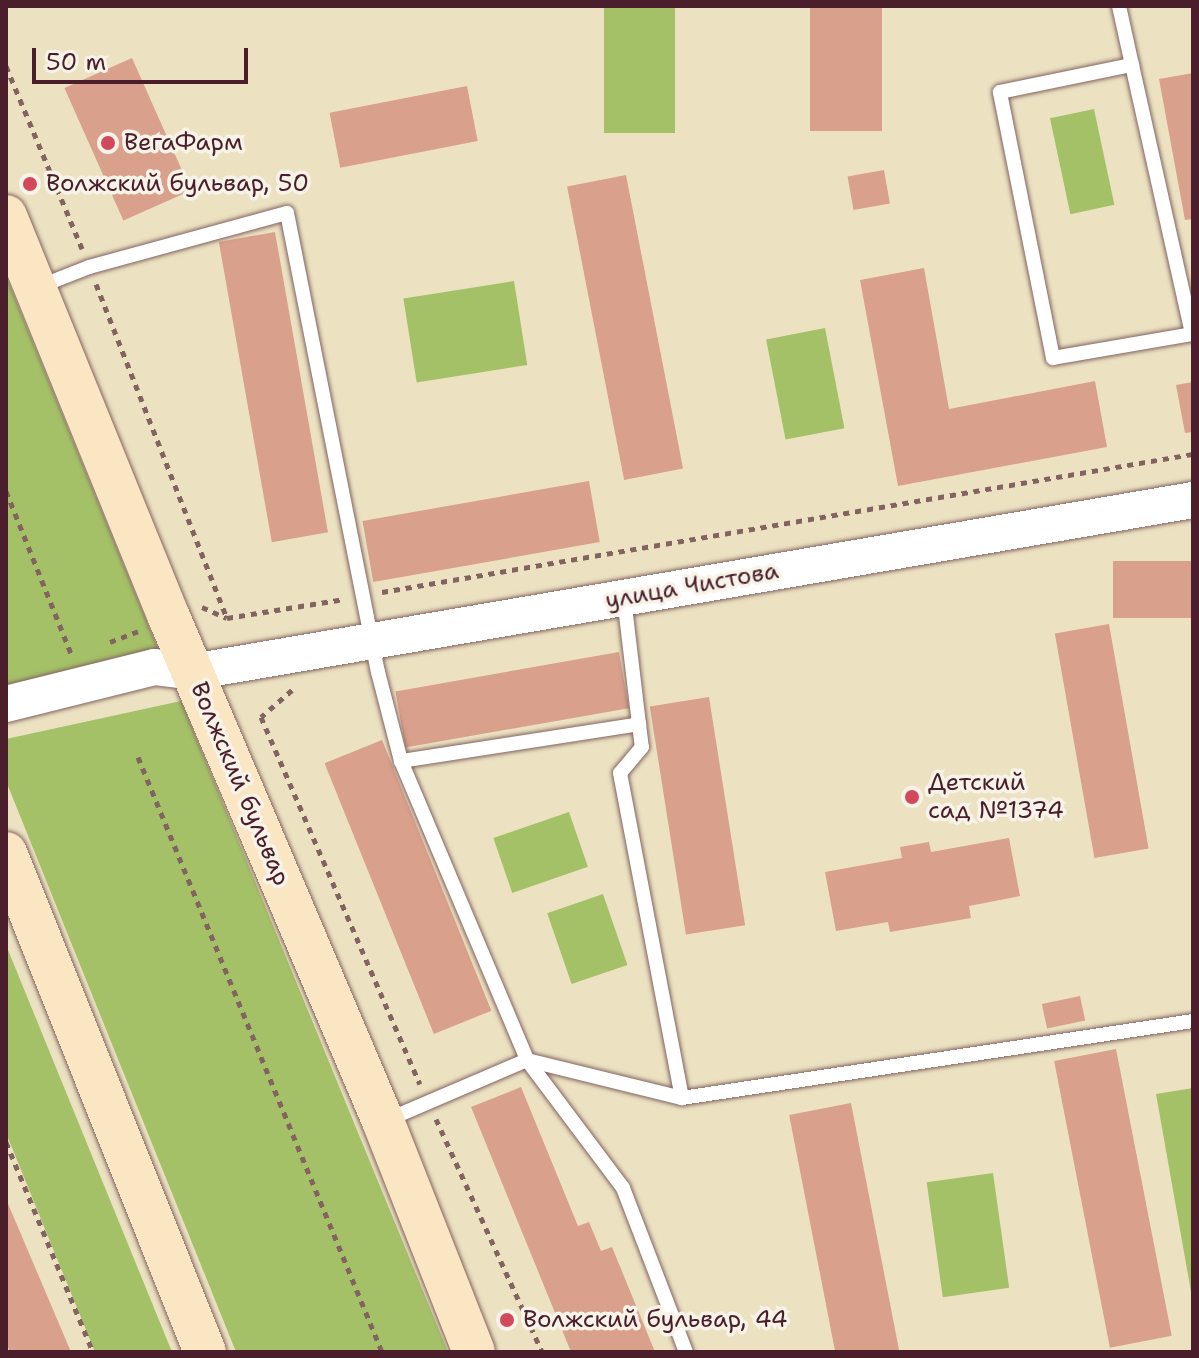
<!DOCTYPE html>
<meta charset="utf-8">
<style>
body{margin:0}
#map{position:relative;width:1199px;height:1358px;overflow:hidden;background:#ece2c2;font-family:"Shantell Sans",sans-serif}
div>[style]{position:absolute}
.green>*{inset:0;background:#a5c168;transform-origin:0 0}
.building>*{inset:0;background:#d9a08c;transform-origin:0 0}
.path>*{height:5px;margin-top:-2.5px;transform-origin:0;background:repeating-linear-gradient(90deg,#836360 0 6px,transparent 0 12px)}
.roads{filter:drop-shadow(0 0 2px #836360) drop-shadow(0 0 2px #836360)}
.service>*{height:14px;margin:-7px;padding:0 7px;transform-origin:7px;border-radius:7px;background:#fff}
.tertiary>*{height:36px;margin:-18px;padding:0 18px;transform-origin:18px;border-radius:18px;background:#fff}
.secondary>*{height:42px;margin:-21px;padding:0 21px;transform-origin:21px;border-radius:21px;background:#fbe6c4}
.dots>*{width:22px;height:22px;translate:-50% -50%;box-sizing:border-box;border:4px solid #f7f3e8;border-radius:50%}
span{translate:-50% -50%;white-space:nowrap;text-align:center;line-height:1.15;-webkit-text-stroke:7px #f7f3e8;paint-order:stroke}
.poi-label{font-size:24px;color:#4a1f2b}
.left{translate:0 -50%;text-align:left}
.street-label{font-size:24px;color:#4a1f2b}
.frame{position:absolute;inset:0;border:8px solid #4a1f2b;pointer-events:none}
.scale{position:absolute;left:32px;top:48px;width:216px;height:36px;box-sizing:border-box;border:4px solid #4a1f2b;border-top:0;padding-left:10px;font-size:24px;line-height:28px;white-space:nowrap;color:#4a1f2b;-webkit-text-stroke:6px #f7f3e8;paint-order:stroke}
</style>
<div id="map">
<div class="green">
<i style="left:604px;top:6px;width:71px;height:127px"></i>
<i style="left:1094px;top:109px;width:98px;height:45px;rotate:78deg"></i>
<i style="clip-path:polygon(6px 276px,160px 654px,6px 688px)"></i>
<i style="left:514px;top:281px;width:85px;height:112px;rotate:81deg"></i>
<i style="left:825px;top:328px;width:102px;height:60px;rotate:79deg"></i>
<i style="clip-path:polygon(181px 701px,448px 1352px,236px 1352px,6px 781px,6px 739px)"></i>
<i style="left:569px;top:812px;width:58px;height:80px;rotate:71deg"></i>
<i style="left:603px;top:894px;width:75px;height:59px;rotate:71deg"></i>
<i style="clip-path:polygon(6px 945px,172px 1352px,95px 1352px,6px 1133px)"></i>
<i style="clip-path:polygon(1193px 1088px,1193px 1303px,1156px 1094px)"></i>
<i style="left:993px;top:1173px;width:116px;height:67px;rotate:82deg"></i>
</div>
<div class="building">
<i style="left:810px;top:6px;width:72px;height:125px"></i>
<i style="left:132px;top:58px;width:145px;height:74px;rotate:66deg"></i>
<i style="clip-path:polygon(1193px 73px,1193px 219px,1185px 220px,1159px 79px)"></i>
<i style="left:467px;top:86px;width:56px;height:140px;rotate:79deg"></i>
<i style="left:884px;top:170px;width:34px;height:37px;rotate:80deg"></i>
<i style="left:626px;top:175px;width:299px;height:60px;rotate:79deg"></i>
<i style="left:275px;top:232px;width:305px;height:57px;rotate:80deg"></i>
<i style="clip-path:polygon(924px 268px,949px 409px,1095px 381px,1107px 447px,898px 486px,860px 280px)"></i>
<i style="clip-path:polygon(1193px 382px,1193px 432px,1185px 433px,1176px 385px)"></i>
<i style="left:589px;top:481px;width:62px;height:230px;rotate:80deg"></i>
<i style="left:1193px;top:561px;width:57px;height:80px;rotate:90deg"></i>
<i style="left:1109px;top:624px;width:228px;height:55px;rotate:80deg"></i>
<i style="left:619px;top:652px;width:57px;height:227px;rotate:80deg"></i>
<i style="left:709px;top:697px;width:231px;height:60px;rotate:81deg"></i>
<i style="left:382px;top:740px;width:292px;height:62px;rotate:68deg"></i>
<i style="clip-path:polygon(1009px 838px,1020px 896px,969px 906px,971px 918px,890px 932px,888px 922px,836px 931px,825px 872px,902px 858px,900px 847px,929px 842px,931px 852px)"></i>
<i style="left:1080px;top:996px;width:25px;height:39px;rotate:78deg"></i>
<i style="left:1116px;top:1049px;width:292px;height:63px;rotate:79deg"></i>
<i style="clip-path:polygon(521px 1087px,578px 1226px,589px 1222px,601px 1251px,612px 1247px,655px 1352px,571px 1352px,471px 1107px)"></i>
<i style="left:851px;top:1103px;width:253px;height:63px;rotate:79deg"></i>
<i style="clip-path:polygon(6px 1199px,71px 1352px,10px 1352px,6px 1343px)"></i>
</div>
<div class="path">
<i style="left:6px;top:66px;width:198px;rotate:67.4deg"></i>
<i style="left:96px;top:284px;width:359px;rotate:68.6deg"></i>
<i style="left:6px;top:491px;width:178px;rotate:68.2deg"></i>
<i style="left:382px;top:592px;width:823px;rotate:-9.66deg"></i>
<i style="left:202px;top:607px;width:27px;rotate:24deg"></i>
<i style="left:227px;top:618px;width:119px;rotate:-9.2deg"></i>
<i style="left:110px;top:642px;width:30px;rotate:-21deg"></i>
<i style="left:292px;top:690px;width:41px;rotate:138.9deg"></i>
<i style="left:261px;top:717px;width:400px;rotate:66.6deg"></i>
<i style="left:138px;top:757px;width:643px;rotate:67.7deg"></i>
<i style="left:436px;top:1119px;width:256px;rotate:65.5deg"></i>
<i style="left:6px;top:1142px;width:227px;rotate:67.5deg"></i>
</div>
<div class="roads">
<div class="service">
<i style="left:1119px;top:6px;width:60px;rotate:77.6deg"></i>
<i style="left:1132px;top:65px;width:276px;rotate:77.4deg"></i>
<i style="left:1192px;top:334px;width:141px;rotate:170.2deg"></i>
<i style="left:1053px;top:358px;width:271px;rotate:-101.3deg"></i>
<i style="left:1000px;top:92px;width:135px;rotate:-11.6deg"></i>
<i style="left:38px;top:287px;width:55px;rotate:-21.4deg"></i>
<i style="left:89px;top:267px;width:205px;rotate:-15.3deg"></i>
<i style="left:287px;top:213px;width:468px;rotate:78.8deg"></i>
<i style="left:378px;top:672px;width:92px;rotate:75.5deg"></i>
<i style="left:401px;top:761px;width:241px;rotate:-8.8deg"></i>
<i style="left:639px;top:724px;width:127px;rotate:-96.8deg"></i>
<i style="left:639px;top:724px;width:23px;rotate:83deg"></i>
<i style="left:642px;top:747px;width:34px;rotate:130deg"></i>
<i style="left:620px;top:773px;width:331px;rotate:79.2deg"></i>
<i style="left:682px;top:1098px;width:517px;rotate:-8.57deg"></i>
<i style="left:401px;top:761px;width:324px;rotate:67.1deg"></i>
<i style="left:527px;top:1060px;width:160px;rotate:53.1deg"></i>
<i style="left:623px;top:1188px;width:176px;rotate:69deg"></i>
<i style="left:387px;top:1120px;width:152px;rotate:-23.2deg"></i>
<i style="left:527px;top:1060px;width:160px;rotate:13.8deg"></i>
</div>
<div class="tertiary">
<i style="left:6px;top:704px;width:153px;rotate:-14deg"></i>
<i style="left:154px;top:667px;width:38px;rotate:7deg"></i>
<i style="left:192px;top:672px;width:1016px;rotate:-9.75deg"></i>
</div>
<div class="secondary">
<i style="left:6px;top:216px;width:433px;rotate:67.9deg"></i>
<i style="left:169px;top:617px;width:548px;rotate:66.99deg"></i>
<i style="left:383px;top:1121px;width:248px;rotate:68.5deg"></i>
<i style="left:6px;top:853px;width:537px;rotate:68.26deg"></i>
</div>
</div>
<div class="dots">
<i style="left:108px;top:143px;background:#d1495b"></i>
<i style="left:30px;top:184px;background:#d1495b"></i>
<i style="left:912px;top:797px;background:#d1495b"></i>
<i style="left:507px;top:1320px;background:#d1495b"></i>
</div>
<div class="poi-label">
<span class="left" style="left:124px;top:143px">ВегаФарм</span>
<span class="left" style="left:46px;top:184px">Волжский бульвар, 50</span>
<span class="left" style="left:928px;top:797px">Детский<br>сад №1374</span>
<span class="left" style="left:523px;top:1320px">Волжский бульвар, 44</span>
</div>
<div class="street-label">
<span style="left:692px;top:586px;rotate:-10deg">улица Чистова</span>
<span style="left:240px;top:784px;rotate:67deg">Волжский бульвар</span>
</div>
<div class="frame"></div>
<div class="scale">50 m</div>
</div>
